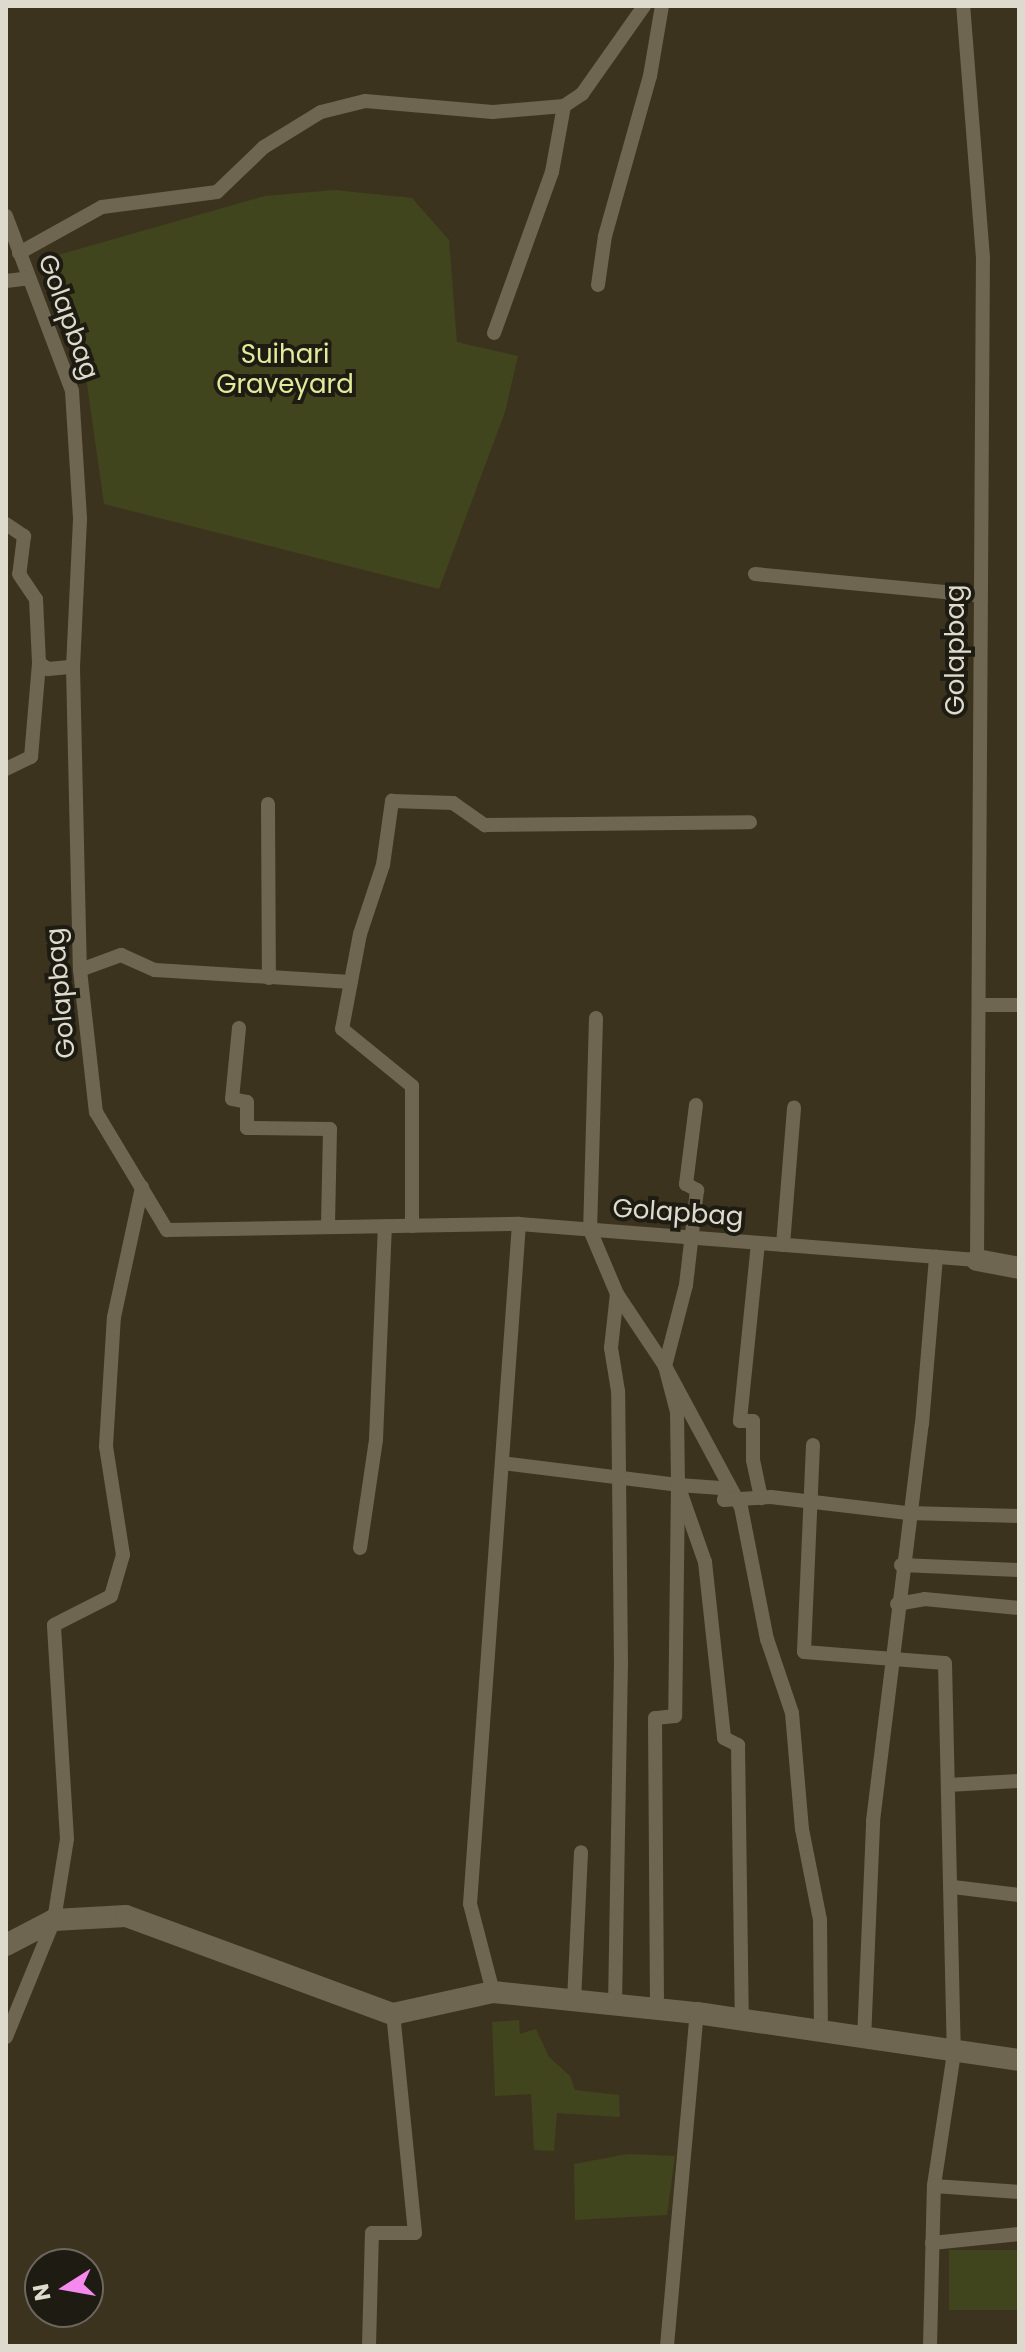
<!DOCTYPE html>
<style>
body{margin:0}
#map{position:relative;width:1025px;height:2352px;overflow:hidden;background:#3b331e;font-family:Poppins,sans-serif}
div>[style]{position:absolute}
.green>*{inset:0;background:#40451e;transform-origin:0 0}
.street>*{height:14px;margin:-7px;padding:0 7px;transform-origin:7px;border-radius:7px;background:#6e6650}
.secondary>*{height:22px;margin:-11px;padding:0 11px;transform-origin:11px;border-radius:11px;background:#6e6650}
span{translate:-50% -50%;white-space:nowrap;text-align:center;line-height:1.15;-webkit-text-stroke:8px #1e1b12;paint-order:stroke}
.street-label{font-size:26px;color:#dedacd}
.park-label{font-size:26px;color:#e0eb9b}
.frame{position:absolute;inset:0;border:8px solid #dedacd;pointer-events:none}
.north{position:absolute;left:24px;top:2248px;width:80px;height:80px;box-sizing:border-box;background:#1e1b12;border:2px solid #6b675d;border-radius:50%;rotate:259deg;font-size:22px;font-weight:700;line-height:32px;text-align:center;color:#dedacd}
.north::after{content:'';display:block;margin:auto;width:28px;height:36px;background:#f589ee;clip-path:polygon(50% 0,100% 100%,50% 72%,0 100%)}
</style>
<div id="map">
<div class="green">
<i style="clip-path:polygon(334px 190px,412px 198px,449px 240px,457px 342px,518px 356px,505px 412px,439px 589px,104px 504px,86px 377px,51px 257px,265px 196px)"></i>
<i style="clip-path:polygon(519px 2020px,520px 2034px,536px 2029px,549px 2057px,570px 2076px,575px 2090px,619px 2095px,620px 2117px,557px 2113px,554px 2151px,534px 2150px,531px 2094px,495px 2096px,492px 2022px)"></i>
<i style="clip-path:polygon(628px 2154px,675px 2156px,667px 2215px,575px 2220px,574px 2164px)"></i>
<i style="left:1019px;top:2250px;width:60px;height:70px;rotate:90deg"></i>
</div>
<div class="street">
<i style="left:6px;top:216px;width:187px;rotate:69.3deg"></i>
<i style="left:72px;top:391px;width:128px;rotate:86.4deg"></i>
<i style="left:80px;top:519px;width:148px;rotate:92.7deg"></i>
<i style="left:73px;top:667px;width:303px;rotate:88.7deg"></i>
<i style="left:80px;top:970px;width:143px;rotate:83.6deg"></i>
<i style="left:96px;top:1112px;width:138px;rotate:59deg"></i>
<i style="left:167px;top:1230px;width:352px;rotate:-1deg"></i>
<i style="left:519px;top:1224px;width:459px;rotate:4.5deg"></i>
<i style="left:977px;top:1260px;width:1002px;rotate:-89.66deg"></i>
<i style="left:983px;top:258px;width:253px;rotate:-94.5deg"></i>
<i style="left:19px;top:253px;width:95px;rotate:-29deg"></i>
<i style="left:102px;top:207px;width:116px;rotate:-7.4deg"></i>
<i style="left:217px;top:192px;width:65px;rotate:-43.8deg"></i>
<i style="left:264px;top:147px;width:67px;rotate:-31.6deg"></i>
<i style="left:321px;top:112px;width:45px;rotate:-14deg"></i>
<i style="left:365px;top:101px;width:128px;rotate:4.9deg"></i>
<i style="left:493px;top:112px;width:71px;rotate:-4.8deg"></i>
<i style="left:564px;top:106px;width:22px;rotate:-34deg"></i>
<i style="left:582px;top:94px;width:108px;rotate:-54.8deg"></i>
<i style="left:6px;top:281px;width:23px;rotate:-7deg"></i>
<i style="left:598px;top:285px;width:49px;rotate:-81.9deg"></i>
<i style="left:605px;top:236px;width:166px;rotate:-74.3deg"></i>
<i style="left:650px;top:76px;width:71px;rotate:-80.3deg"></i>
<i style="left:494px;top:333px;width:171px;rotate:-70.2deg"></i>
<i style="left:552px;top:172px;width:67px;rotate:-79.7deg"></i>
<i style="left:6px;top:524px;width:22px;rotate:34deg"></i>
<i style="left:24px;top:536px;width:38px;rotate:97deg"></i>
<i style="left:19px;top:574px;width:30px;rotate:56deg"></i>
<i style="left:36px;top:599px;width:64px;rotate:87.3deg"></i>
<i style="left:39px;top:663px;width:11px;rotate:34deg"></i>
<i style="left:48px;top:669px;width:25px;rotate:-5deg"></i>
<i style="left:755px;top:574px;width:225px;rotate:5.4deg"></i>
<i style="left:6px;top:769px;width:28px;rotate:-26deg"></i>
<i style="left:31px;top:757px;width:94px;rotate:-85.1deg"></i>
<i style="left:268px;top:804px;width:174px;rotate:89.7deg"></i>
<i style="left:80px;top:970px;width:44px;rotate:-20.1deg"></i>
<i style="left:121px;top:955px;width:37px;rotate:24deg"></i>
<i style="left:155px;top:970px;width:196px;rotate:3.5deg"></i>
<i style="left:980px;top:1005px;width:39px"></i>
<i style="left:596px;top:1018px;width:212px;rotate:91.6deg"></i>
<i style="left:590px;top:1230px;width:69px;rotate:67.1deg"></i>
<i style="left:617px;top:1294px;width:87px;rotate:56.3deg"></i>
<i style="left:665px;top:1366px;width:160px;rotate:61.7deg"></i>
<i style="left:741px;top:1507px;width:135px;rotate:78.9deg"></i>
<i style="left:767px;top:1639px;width:78px;rotate:71.3deg"></i>
<i style="left:792px;top:1713px;width:116px;rotate:85.1deg"></i>
<i style="left:802px;top:1829px;width:93px;rotate:78.8deg"></i>
<i style="left:820px;top:1920px;width:113px;rotate:89.5deg"></i>
<i style="left:239px;top:1028px;width:71px;rotate:95.6deg"></i>
<i style="left:232px;top:1099px;width:15px;rotate:11deg"></i>
<i style="left:247px;top:1102px;width:26px;rotate:90deg"></i>
<i style="left:247px;top:1128px;width:83px;rotate:0.7deg"></i>
<i style="left:330px;top:1129px;width:98px;rotate:91.2deg"></i>
<i style="left:696px;top:1105px;width:80px;rotate:97.2deg"></i>
<i style="left:686px;top:1184px;width:13px;rotate:29deg"></i>
<i style="left:697px;top:1190px;width:96px;rotate:96.6deg"></i>
<i style="left:686px;top:1285px;width:84px;rotate:104.5deg"></i>
<i style="left:665px;top:1366px;width:48px;rotate:75.4deg"></i>
<i style="left:677px;top:1412px;width:73px;rotate:89.2deg"></i>
<i style="left:678px;top:1485px;width:82px;rotate:70.7deg"></i>
<i style="left:705px;top:1562px;width:177px;rotate:83.8deg"></i>
<i style="left:724px;top:1738px;width:16px;rotate:27deg"></i>
<i style="left:738px;top:1745px;width:275px;rotate:89.2deg"></i>
<i style="left:412px;top:1226px;width:140px;rotate:-90deg"></i>
<i style="left:412px;top:1086px;width:90px;rotate:-140.8deg"></i>
<i style="left:342px;top:1029px;width:97px;rotate:-79.3deg"></i>
<i style="left:360px;top:934px;width:73px;rotate:-71.6deg"></i>
<i style="left:383px;top:865px;width:65px;rotate:-82deg"></i>
<i style="left:392px;top:801px;width:61px;rotate:1.9deg"></i>
<i style="left:453px;top:803px;width:39px;rotate:35deg"></i>
<i style="left:485px;top:825px;width:265px;rotate:-0.6deg"></i>
<i style="left:758px;top:1243px;width:179px;rotate:95.8deg"></i>
<i style="left:740px;top:1421px;width:13px"></i>
<i style="left:753px;top:1421px;width:39px;rotate:90deg"></i>
<i style="left:753px;top:1460px;width:39px;rotate:78deg"></i>
<i style="left:783px;top:1245px;width:138px;rotate:-85.4deg"></i>
<i style="left:813px;top:1445px;width:207px;rotate:92.5deg"></i>
<i style="left:804px;top:1652px;width:141px;rotate:4.5deg"></i>
<i style="left:945px;top:1663px;width:390px;rotate:88.7deg"></i>
<i style="left:954px;top:2053px;width:134px;rotate:98.6deg"></i>
<i style="left:502px;top:1463px;width:177px;rotate:7.1deg"></i>
<i style="left:678px;top:1485px;width:231px;rotate:90.7deg"></i>
<i style="left:675px;top:1716px;width:20px;rotate:174deg"></i>
<i style="left:655px;top:1718px;width:291px;rotate:89.6deg"></i>
<i style="left:678px;top:1485px;width:43px;rotate:4deg"></i>
<i style="left:721px;top:1488px;width:5px;rotate:22deg"></i>
<i style="left:726px;top:1490px;width:10px;rotate:101deg"></i>
<i style="left:724px;top:1500px;width:47px;rotate:-3.7deg"></i>
<i style="left:771px;top:1497px;width:138px;rotate:6.7deg"></i>
<i style="left:908px;top:1513px;width:111px;rotate:1.5deg"></i>
<i style="left:360px;top:1548px;width:110px;rotate:-81.6deg"></i>
<i style="left:376px;top:1439px;width:213px;rotate:-87.6deg"></i>
<i style="left:901px;top:1565px;width:118px;rotate:2.4deg"></i>
<i style="left:897px;top:1604px;width:27px;rotate:-10deg"></i>
<i style="left:924px;top:1599px;width:95px;rotate:5.4deg"></i>
<i style="left:948px;top:1785px;width:71px;rotate:-3.2deg"></i>
<i style="left:953px;top:1887px;width:66px;rotate:6.9deg"></i>
<i style="left:493px;top:1992px;width:91px;rotate:-104.6deg"></i>
<i style="left:470px;top:1904px;width:682px;rotate:-85.88deg"></i>
<i style="left:574px;top:2001px;width:149px;rotate:-87.3deg"></i>
<i style="left:615px;top:2005px;width:340px;rotate:-89deg"></i>
<i style="left:621px;top:1665px;width:274px;rotate:-90.6deg"></i>
<i style="left:618px;top:1391px;width:44px;rotate:-99.2deg"></i>
<i style="left:611px;top:1348px;width:54px;rotate:-83.7deg"></i>
<i style="left:6px;top:2037px;width:126px;rotate:-67.7deg"></i>
<i style="left:54px;top:1920px;width:82px;rotate:-80.9deg"></i>
<i style="left:67px;top:1839px;width:214px;rotate:-93.5deg"></i>
<i style="left:54px;top:1625px;width:64px;rotate:-27deg"></i>
<i style="left:111px;top:1596px;width:43px;rotate:-73.7deg"></i>
<i style="left:123px;top:1555px;width:110px;rotate:-98.9deg"></i>
<i style="left:106px;top:1446px;width:129px;rotate:-86.5deg"></i>
<i style="left:114px;top:1317px;width:133px;rotate:-77.8deg"></i>
<i style="left:864px;top:2040px;width:219px;rotate:-87.6deg"></i>
<i style="left:873px;top:1821px;width:400px;rotate:-83deg"></i>
<i style="left:922px;top:1424px;width:168px;rotate:-85.2deg"></i>
<i style="left:932px;top:2243px;width:87px;rotate:-5.9deg"></i>
<i style="left:369px;top:2346px;width:113px;rotate:-88.5deg"></i>
<i style="left:372px;top:2233px;width:43px"></i>
<i style="left:415px;top:2233px;width:220px;rotate:-95.7deg"></i>
<i style="left:667px;top:2346px;width:334px;rotate:-84.9deg"></i>
<i style="left:930px;top:2346px;width:160px;rotate:-88.6deg"></i>
<i style="left:934px;top:2186px;width:85px;rotate:4deg"></i>
</div>
<div class="secondary">
<i style="left:977px;top:1260px;width:43px;rotate:10.8deg"></i>
<i style="left:6px;top:1945px;width:54px;rotate:-27.5deg"></i>
<i style="left:54px;top:1920px;width:72px;rotate:-3.2deg"></i>
<i style="left:126px;top:1916px;width:284px;rotate:20.2deg"></i>
<i style="left:393px;top:2014px;width:102px;rotate:-12.4deg"></i>
<i style="left:493px;top:1992px;width:205px;rotate:5.9deg"></i>
<i style="left:697px;top:2013px;width:325px;rotate:8.3deg"></i>
</div>
<div class="street-label">
<span style="left:68px;top:317px;rotate:70deg">Golapbag</span>
<span style="left:956px;top:650px;rotate:-90deg">Golapbag</span>
<span style="left:61px;top:993px;rotate:-95deg">Golapbag</span>
<span style="left:678px;top:1213px;rotate:4deg">Golapbag</span>
</div>
<div class="park-label">
<span style="left:285px;top:370px">Suihari<br>Graveyard</span>
</div>
<div class="frame"></div>
<div class="north">N</div>
</div>
